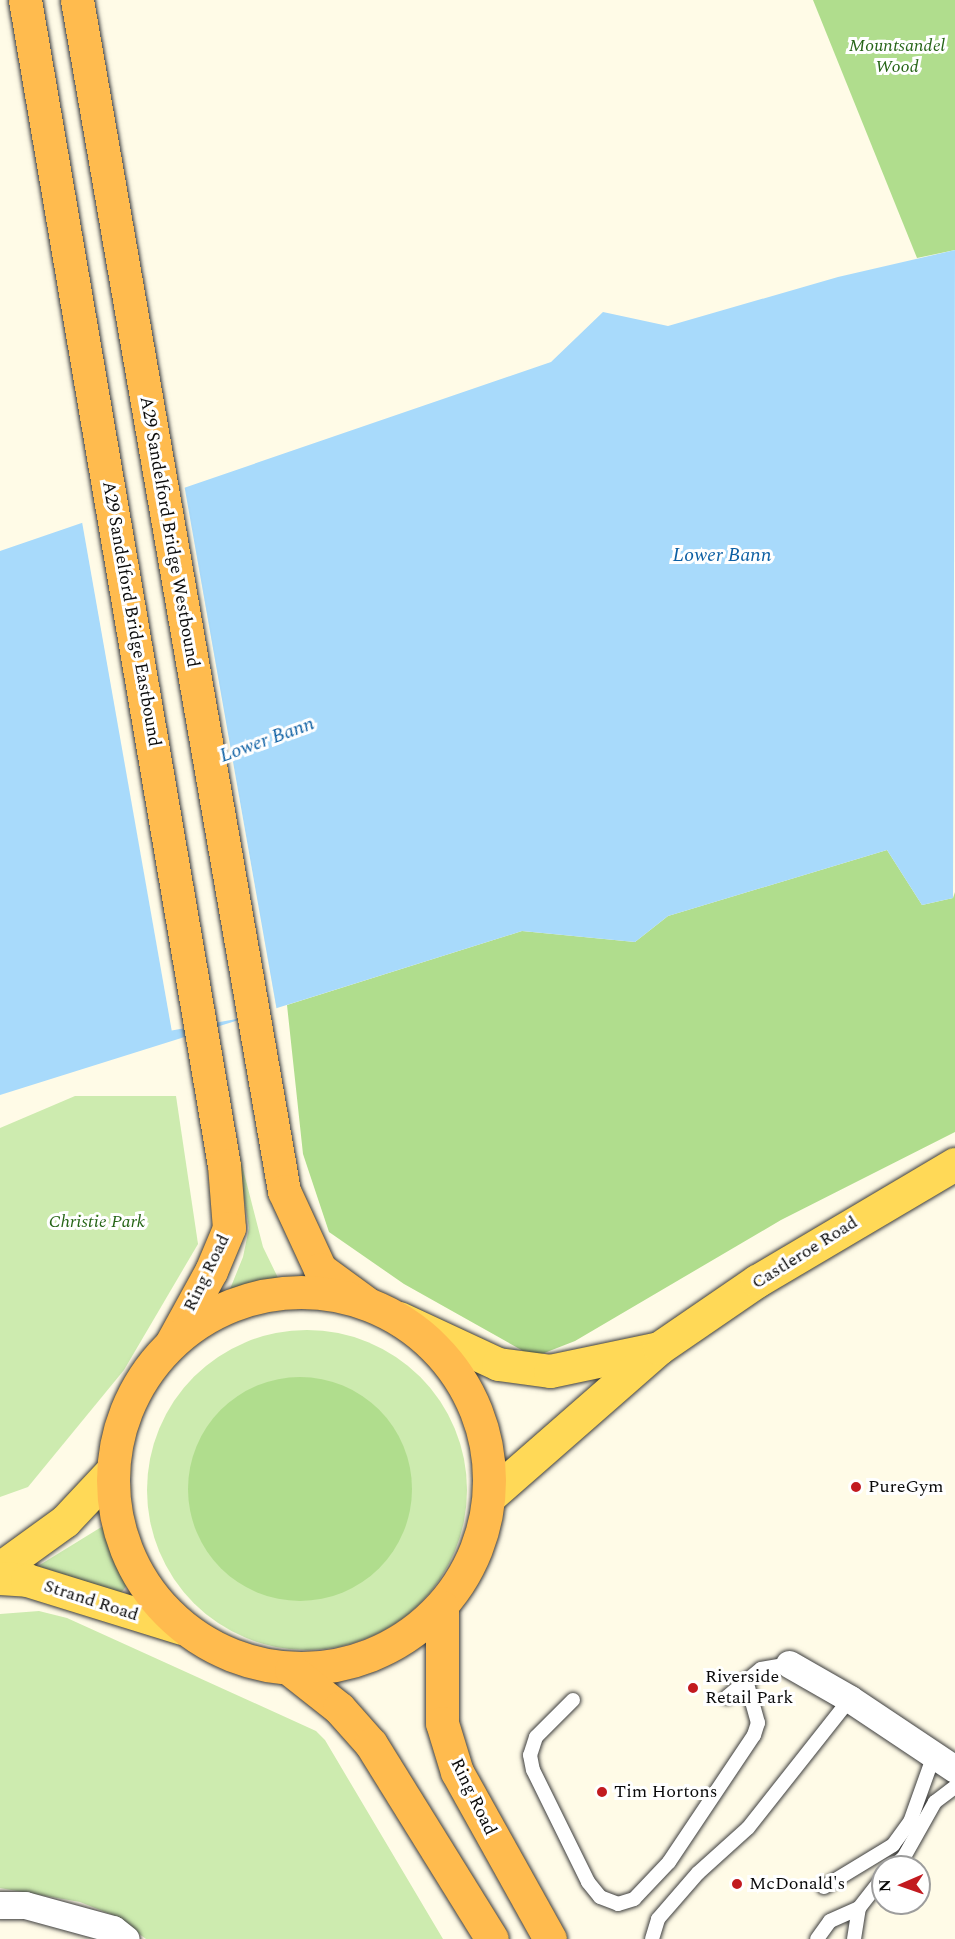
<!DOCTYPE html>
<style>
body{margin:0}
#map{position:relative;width:955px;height:1939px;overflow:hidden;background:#fffbe7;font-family:Spectral,serif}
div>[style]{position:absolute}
.green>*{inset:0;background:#cdebaf}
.round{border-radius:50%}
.forest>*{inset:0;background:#b0dd8d}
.water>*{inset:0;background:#a8dafb}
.pier>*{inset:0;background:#fffbe7;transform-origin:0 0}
.roads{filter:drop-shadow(0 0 2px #3d3d3d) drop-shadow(0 0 2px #3d3d3d)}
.service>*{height:14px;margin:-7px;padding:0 7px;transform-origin:7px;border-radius:7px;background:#fff}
.minor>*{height:27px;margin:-13.5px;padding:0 13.5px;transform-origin:13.5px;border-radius:13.5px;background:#fff}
.primary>*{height:33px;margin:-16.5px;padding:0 16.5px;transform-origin:16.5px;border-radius:16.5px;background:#ffd957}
.trunk>*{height:33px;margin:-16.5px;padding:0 16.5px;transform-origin:16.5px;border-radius:16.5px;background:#ffbb4e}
.trunk>.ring{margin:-16.5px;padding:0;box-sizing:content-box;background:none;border:33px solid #ffbb4e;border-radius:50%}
.dots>*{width:16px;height:16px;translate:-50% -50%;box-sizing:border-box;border:3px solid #fff;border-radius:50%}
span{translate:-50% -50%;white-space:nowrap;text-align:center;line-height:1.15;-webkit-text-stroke:6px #fff;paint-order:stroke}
.park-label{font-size:18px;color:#266517;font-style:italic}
.street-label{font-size:18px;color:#0a0a0a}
.poi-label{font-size:18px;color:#0a0a0a}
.left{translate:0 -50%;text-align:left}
.water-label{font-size:20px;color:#0c5fa3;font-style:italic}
.north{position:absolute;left:871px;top:1855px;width:60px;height:60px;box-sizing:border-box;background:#fff;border:2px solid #9d9d9d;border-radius:50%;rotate:268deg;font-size:16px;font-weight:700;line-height:24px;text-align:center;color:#0a0a0a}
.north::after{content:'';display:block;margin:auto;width:21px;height:27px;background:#c21a1f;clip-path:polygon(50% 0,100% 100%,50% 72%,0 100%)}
</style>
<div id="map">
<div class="green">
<i style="clip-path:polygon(75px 1096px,176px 1096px,198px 1244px,124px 1370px,28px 1487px,0 1497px,0 1128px)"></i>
<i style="clip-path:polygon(233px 1130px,263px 1247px,280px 1282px,228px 1294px,243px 1257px,249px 1228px)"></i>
<i class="round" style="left:147px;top:1330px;width:320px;height:320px"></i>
<i style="clip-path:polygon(103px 1526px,127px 1585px,121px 1593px,38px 1566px)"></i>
<i style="clip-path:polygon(39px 1611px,67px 1618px,316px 1731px,325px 1740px,443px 1939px,146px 1939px,115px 1916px,80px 1902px,0 1888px,0 1614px)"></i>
</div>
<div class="forest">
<i style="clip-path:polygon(813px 0,955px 0,955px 250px,917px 258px)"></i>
<i style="clip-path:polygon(887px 850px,922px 905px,953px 898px,955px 892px,955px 1132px,781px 1220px,575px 1341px,534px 1357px,404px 1284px,329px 1232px,303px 1154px,287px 1005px,522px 931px,635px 942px,668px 916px)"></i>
<i class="round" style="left:188px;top:1377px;width:224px;height:224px"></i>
</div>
<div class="water">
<i style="clip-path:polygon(955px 250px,953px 898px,922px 905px,887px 850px,668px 916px,635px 942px,522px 931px,0 1095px,0 551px,551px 362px,603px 312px,668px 326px,838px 277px)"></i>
</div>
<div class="pier">
<i style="left:184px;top:484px;width:536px;height:107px;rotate:80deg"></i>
</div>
<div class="roads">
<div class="service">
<i style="left:727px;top:1697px;width:44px;rotate:-39.5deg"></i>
<i style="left:761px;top:1669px;width:28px;rotate:-10deg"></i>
<i style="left:573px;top:1700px;width:52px;rotate:135deg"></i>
<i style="left:536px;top:1737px;width:19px;rotate:108deg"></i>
<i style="left:530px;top:1755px;width:15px;rotate:79deg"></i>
<i style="left:533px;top:1770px;width:125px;rotate:63.8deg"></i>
<i style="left:588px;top:1882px;width:19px;rotate:51deg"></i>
<i style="left:600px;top:1897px;width:19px;rotate:21deg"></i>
<i style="left:618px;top:1904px;width:17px;rotate:-17deg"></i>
<i style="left:634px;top:1899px;width:51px;rotate:-46.6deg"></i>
<i style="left:669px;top:1862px;width:153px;rotate:-56.2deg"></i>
<i style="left:754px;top:1735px;width:13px;rotate:-72deg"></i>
<i style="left:758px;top:1723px;width:45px;rotate:-105.6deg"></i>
<i style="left:893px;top:1867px;width:15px;rotate:-42deg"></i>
<i style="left:904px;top:1857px;width:63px;rotate:-60.6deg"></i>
<i style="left:935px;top:1802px;width:25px;rotate:-37deg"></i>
<i style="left:824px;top:1887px;width:81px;rotate:-31.3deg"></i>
<i style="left:893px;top:1845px;width:29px;rotate:-54deg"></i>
<i style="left:910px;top:1822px;width:71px;rotate:-70.3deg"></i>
<i style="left:652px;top:1939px;width:21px;rotate:-73deg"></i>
<i style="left:658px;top:1919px;width:61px;rotate:-49deg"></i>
<i style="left:698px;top:1873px;width:67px;rotate:-42deg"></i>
<i style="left:748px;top:1828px;width:164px;rotate:-51.7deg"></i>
<i style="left:817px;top:1939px;width:22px;rotate:-54deg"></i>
<i style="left:830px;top:1921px;width:32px;rotate:-24deg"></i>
<i style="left:859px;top:1908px;width:39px;rotate:-52deg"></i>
<i style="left:854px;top:1939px;width:31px;rotate:-81deg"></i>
</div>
<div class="minor">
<i style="left:789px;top:1664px;width:70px;rotate:29.8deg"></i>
<i style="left:850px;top:1699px;width:126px;rotate:33.7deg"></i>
<i style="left:0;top:1905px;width:25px"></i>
<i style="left:25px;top:1905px;width:91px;rotate:15.3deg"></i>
<i style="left:113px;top:1929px;width:16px;rotate:38deg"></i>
</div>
<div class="primary">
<i style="left:399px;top:1318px;width:109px;rotate:24.9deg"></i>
<i style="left:498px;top:1364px;width:52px;rotate:7.7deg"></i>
<i style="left:550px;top:1371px;width:111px;rotate:-11.9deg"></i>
<i style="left:490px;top:1496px;width:225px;rotate:-41.2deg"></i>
<i style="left:659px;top:1348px;width:119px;rotate:-34.4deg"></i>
<i style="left:757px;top:1281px;width:230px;rotate:-30.6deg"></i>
<i style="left:0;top:1568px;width:80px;rotate:-35.9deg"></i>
<i style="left:65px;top:1521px;width:67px;rotate:-46.8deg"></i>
<i style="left:0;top:1578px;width:27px;rotate:4deg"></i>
<i style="left:27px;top:1580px;width:162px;rotate:17.2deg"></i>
</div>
<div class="trunk">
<i style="left:25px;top:0;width:1182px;rotate:80.31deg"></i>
<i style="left:224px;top:1165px;width:63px;rotate:85.5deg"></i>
<i style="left:229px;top:1228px;width:47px;rotate:112.7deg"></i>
<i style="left:211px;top:1271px;width:81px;rotate:118.8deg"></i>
<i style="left:77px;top:0;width:1209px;rotate:80.14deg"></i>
<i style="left:284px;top:1191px;width:86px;rotate:65.2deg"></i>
<i style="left:320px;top:1269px;width:56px;rotate:36.3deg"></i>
<i class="ring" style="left:113px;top:1292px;width:343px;height:343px"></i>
<i style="left:442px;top:1607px;width:116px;rotate:90deg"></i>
<i style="left:442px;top:1723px;width:51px;rotate:73deg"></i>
<i style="left:457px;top:1772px;width:191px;rotate:60.9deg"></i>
<i style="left:291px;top:1670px;width:61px;rotate:38.4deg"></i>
<i style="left:339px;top:1708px;width:48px;rotate:48.4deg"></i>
<i style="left:371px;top:1744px;width:229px;rotate:58.2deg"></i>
</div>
</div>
<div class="dots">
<i style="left:856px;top:1487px;background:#c21a1f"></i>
<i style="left:693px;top:1688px;background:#c21a1f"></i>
<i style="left:602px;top:1792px;background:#c21a1f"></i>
<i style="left:737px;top:1884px;background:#c21a1f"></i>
</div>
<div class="park-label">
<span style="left:897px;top:57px">Mountsandel<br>Wood</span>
<span style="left:97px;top:1222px">Christie Park</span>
</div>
<div class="street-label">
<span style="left:169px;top:532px;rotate:80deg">A29 Sandelford Bridge Westbound</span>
<span style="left:131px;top:614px;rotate:80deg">A29 Sandelford Bridge Eastbound</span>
<span style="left:805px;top:1253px;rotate:-32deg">Castleroe Road</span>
<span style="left:207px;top:1273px;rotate:-64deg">Ring Road</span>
<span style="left:91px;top:1601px;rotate:18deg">Strand Road</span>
<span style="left:473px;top:1797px;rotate:64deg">Ring Road</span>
</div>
<div class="poi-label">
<span class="left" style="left:868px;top:1487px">PureGym</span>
<span class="left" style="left:705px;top:1688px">Riverside<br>Retail Park</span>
<span class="left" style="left:614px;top:1792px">Tim Hortons</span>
<span class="left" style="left:749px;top:1884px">McDonald's</span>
</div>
<div class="water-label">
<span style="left:722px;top:555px">Lower Bann</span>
<span style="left:267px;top:740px;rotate:-20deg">Lower Bann</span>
</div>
<div class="north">N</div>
</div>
